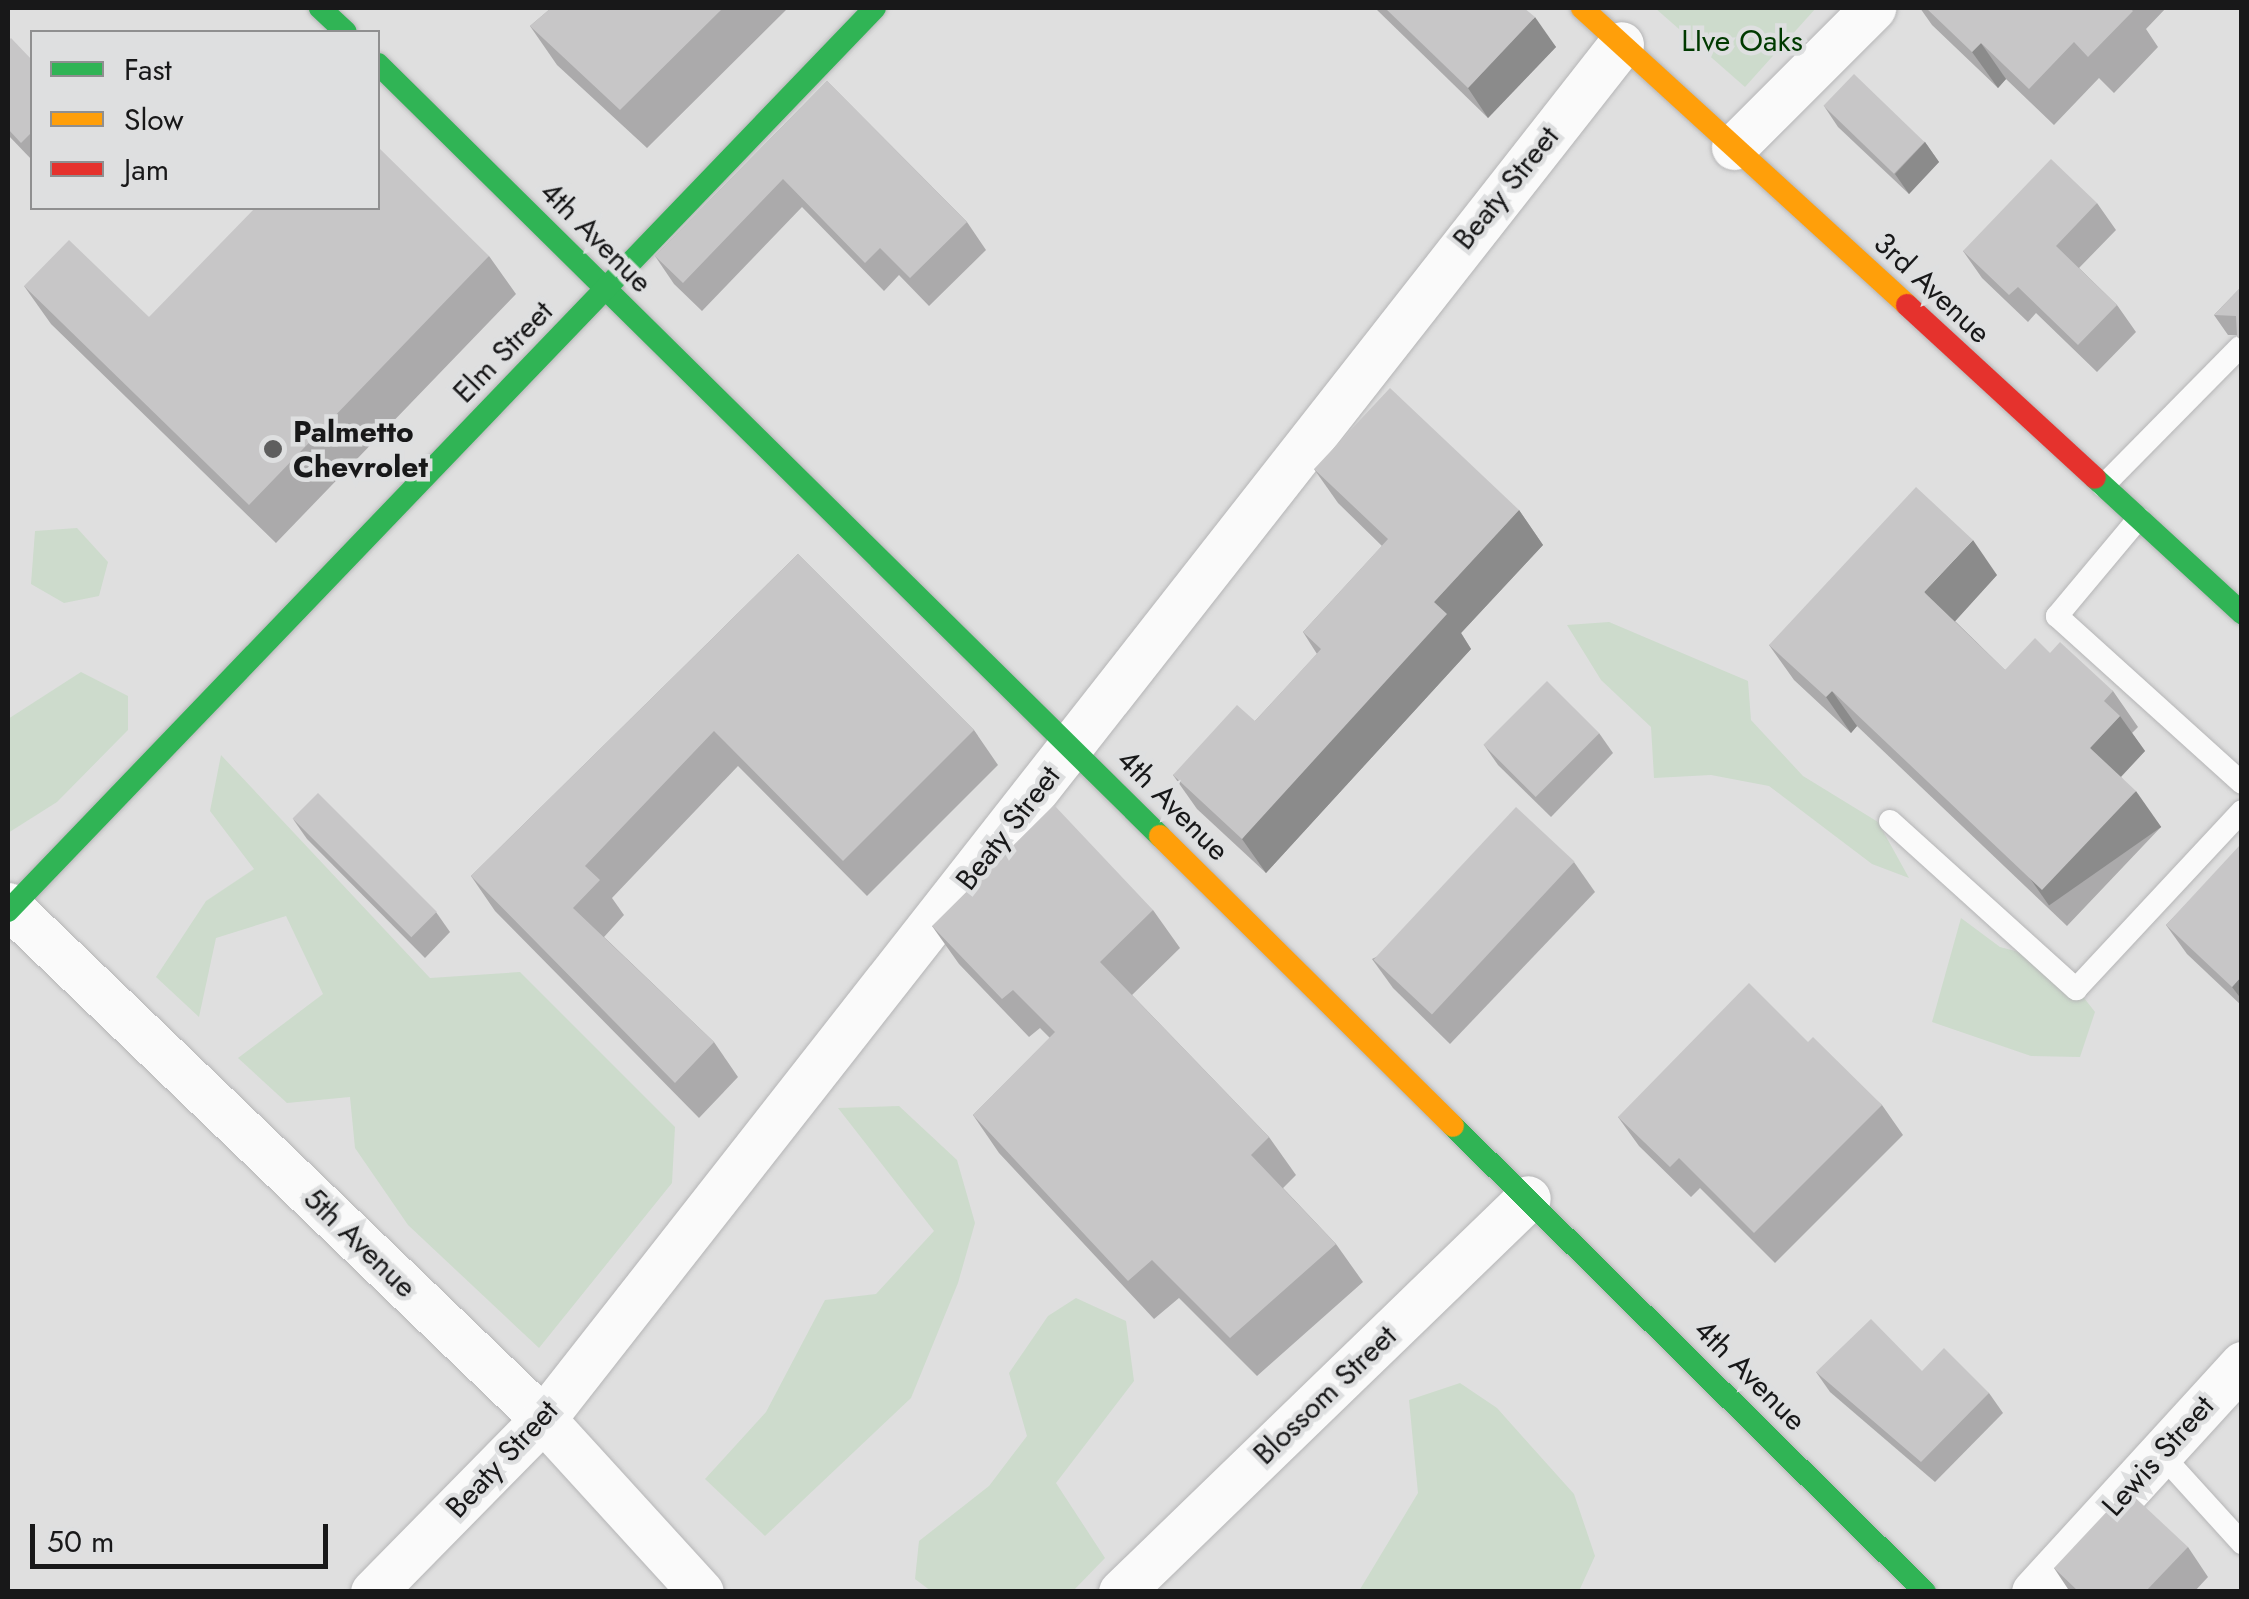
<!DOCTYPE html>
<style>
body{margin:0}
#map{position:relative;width:2249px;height:1599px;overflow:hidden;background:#dfdfdf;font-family:Jost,sans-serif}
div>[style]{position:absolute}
.green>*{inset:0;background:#cddbcc}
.roads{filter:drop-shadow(0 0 2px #b5b5b6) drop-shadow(0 0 2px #b5b5b6)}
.lane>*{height:22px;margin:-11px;padding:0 11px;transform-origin:11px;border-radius:11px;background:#fafafa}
.street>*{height:45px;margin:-22.5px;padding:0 22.5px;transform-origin:22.5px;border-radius:22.5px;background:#fafafa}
.fast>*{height:22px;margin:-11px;padding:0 11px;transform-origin:11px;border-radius:11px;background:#30b455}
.slow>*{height:22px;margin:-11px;padding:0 11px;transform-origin:11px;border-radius:11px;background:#ff9f0a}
.jam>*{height:22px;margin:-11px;padding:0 11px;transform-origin:11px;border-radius:11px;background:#e5322d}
.wall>*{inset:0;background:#abaaab}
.shaded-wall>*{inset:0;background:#8b8b8b;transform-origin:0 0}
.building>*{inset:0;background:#c7c6c7;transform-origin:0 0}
.dots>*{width:28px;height:28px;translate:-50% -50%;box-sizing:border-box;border:5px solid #dedfe0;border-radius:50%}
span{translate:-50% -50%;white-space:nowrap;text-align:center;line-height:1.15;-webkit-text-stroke:9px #dedfe0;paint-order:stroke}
.park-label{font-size:30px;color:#003a00}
.street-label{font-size:30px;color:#181819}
.poi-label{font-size:30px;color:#181819;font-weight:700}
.left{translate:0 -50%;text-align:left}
.frame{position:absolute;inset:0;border:10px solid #181819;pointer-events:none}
.legend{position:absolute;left:30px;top:30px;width:350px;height:180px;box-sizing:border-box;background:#dedfe0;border:2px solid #8f8f90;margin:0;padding:12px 18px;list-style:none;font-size:30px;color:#181819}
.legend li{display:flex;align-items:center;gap:20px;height:50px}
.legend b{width:50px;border:2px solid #8f8f90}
.scale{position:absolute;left:30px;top:1524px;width:298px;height:45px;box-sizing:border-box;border:5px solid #181819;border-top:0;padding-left:12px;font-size:30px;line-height:35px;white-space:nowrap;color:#181819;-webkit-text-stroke:8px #dedfe0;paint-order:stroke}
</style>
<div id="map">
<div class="green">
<i style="clip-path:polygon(1655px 8px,1816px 8px,1745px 87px)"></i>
<i style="clip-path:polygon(77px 528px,108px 562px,99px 596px,64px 603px,31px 584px,35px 531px)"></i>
<i style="clip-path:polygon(1609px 622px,1748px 681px,1751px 720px,1803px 776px,1878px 822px,1909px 878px,1872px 864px,1769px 786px,1711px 775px,1654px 778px,1651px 727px,1601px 680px,1567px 625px)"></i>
<i style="clip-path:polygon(81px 672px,128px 696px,128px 730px,57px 802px,8px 833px,8px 719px)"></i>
<i style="clip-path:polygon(221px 755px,430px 978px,520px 972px,675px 1127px,672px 1183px,539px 1348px,408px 1225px,355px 1148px,350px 1097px,287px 1103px,238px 1058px,323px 994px,286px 916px,216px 938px,199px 1017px,156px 977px,206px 901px,254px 869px,210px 811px)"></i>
<i style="clip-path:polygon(1961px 918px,2000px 947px,2056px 962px,2095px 1012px,2080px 1057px,2031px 1056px,1932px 1022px)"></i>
<i style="clip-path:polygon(899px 1106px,957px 1160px,975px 1223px,958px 1283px,911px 1398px,765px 1536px,705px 1479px,766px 1412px,825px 1300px,876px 1294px,934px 1231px,838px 1108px)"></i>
<i style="clip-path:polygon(1076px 1298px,1126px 1321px,1134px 1381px,1056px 1483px,1105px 1558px,1073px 1591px,931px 1591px,915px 1579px,919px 1541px,989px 1486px,1027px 1436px,1009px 1373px,1048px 1316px)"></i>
<i style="clip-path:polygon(1460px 1383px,1497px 1408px,1574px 1494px,1595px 1556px,1579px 1591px,1359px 1591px,1418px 1493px,1409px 1400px)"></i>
</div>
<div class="roads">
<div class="lane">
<i style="left:2103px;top:486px;width:195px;rotate:-45.4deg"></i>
<i style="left:2139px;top:518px;width:128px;rotate:129.9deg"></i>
<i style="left:2057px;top:616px;width:249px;rotate:42.1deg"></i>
<i style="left:1890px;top:821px;width:251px;rotate:42.1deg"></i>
<i style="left:2076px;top:989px;width:243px;rotate:-47deg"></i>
<i style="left:2160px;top:1453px;width:122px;rotate:47.7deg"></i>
</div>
<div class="street">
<i style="left:1734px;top:147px;width:197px;rotate:-45deg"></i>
<i style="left:8px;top:905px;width:742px;rotate:43.85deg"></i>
<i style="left:543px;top:1419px;width:234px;rotate:47.6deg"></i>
<i style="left:373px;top:1592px;width:243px;rotate:-45.5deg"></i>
<i style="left:543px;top:1419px;width:1747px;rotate:-51.9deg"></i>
<i style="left:1121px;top:1592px;width:566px;rotate:-44.07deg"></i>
<i style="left:2034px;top:1592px;width:309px;rotate:-47.6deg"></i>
</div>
<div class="fast">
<i style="left:320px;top:8px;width:35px;rotate:43deg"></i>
<i style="left:378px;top:64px;width:1099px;rotate:44.63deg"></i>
<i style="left:2095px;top:478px;width:200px;rotate:42.6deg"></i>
<i style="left:8px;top:911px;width:1252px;rotate:-46.17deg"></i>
<i style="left:1453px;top:1126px;width:663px;rotate:44.63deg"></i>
</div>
<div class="slow">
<i style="left:1582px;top:8px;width:440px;rotate:42.4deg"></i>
<i style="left:1160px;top:836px;width:412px;rotate:44.7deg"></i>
</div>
<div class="jam">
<i style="left:1907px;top:305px;width:255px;rotate:42.6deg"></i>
</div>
</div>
<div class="wall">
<i style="clip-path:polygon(549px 8px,788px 8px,647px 148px,557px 65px,530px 26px,550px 9px)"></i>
<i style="clip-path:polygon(1375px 8px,1524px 8px,1556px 47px,1488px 118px)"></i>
<i style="clip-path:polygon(1920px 8px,2166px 8px,2146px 29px,2158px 47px,2114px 93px,2099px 78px,2054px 125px,2006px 79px,1998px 88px,1932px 25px)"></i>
<i style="clip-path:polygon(8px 41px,32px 60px,32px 160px,8px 135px)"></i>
<i style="clip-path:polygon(827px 81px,967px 222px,986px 250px,929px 306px,899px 275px,884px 291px,802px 207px,702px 311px,674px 284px,655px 256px)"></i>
<i style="clip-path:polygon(1824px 106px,1925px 142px,1939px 162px,1909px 194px,1838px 127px)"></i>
<i style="clip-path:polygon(2097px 203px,2116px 230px,2079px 268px,2117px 305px,2136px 332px,2097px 372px,2036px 313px,2028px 322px,1982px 278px,1963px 251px)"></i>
<i style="clip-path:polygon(489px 256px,516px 294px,276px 543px,51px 324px,24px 286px,149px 317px)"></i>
<i style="clip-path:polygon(2242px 286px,2242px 343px,2237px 335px,2228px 335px,2214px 315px)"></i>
<i style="clip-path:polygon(1314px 469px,1519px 510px,1543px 545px,1461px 633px,1471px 649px,1266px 873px,1197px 809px,1173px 775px,1255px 721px,1317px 654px,1303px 632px,1382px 546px,1338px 503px)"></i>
<i style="clip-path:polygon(798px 554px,974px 730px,998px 765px,867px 896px,738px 766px,612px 898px,624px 915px,604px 937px,714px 1042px,738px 1077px,699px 1118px,495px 911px,471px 876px)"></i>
<i style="clip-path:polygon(1997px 575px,1955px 621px,2005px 670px,2050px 653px,2113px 691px,2138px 727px,2132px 733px,2145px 751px,2121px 777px,2161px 827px,2067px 926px,1857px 726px,1851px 733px,1794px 680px,1769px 645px)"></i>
<i style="clip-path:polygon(1599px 733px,1613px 753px,1551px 817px,1498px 765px,1484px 745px)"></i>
<i style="clip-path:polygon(293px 819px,436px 912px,450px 932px,425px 958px,307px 839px)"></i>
<i style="clip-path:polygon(2242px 847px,2242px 1006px,2187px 954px,2166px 925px)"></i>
<i style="clip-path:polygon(1574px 862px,1595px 892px,1450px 1044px,1393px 988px,1372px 959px)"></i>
<i style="clip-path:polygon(1153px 910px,1180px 948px,1132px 995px,1269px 1137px,1296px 1175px,1283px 1188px,1336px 1244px,1363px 1282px,1257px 1376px,1179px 1298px,1154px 1319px,999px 1153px,973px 1115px,1050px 1038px,1040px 1028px,1029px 1037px,959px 964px,932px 926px)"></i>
<i style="clip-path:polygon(1808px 1042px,1882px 1105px,1903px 1135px,1775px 1263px,1700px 1188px,1691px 1197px,1639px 1146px,1618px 1117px)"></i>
<i style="clip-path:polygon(1922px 1371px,1989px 1393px,2003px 1413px,1935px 1482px,1830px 1392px,1816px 1372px)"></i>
<i style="clip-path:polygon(2188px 1547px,2208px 1577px,2194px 1592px,2070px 1592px,2054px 1568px)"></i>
</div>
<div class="shaded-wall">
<i style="clip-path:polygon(1535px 17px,1556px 47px,1488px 118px,1468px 88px)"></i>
<i style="clip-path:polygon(1981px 43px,2006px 79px,1998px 88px,1972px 52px)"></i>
<i style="clip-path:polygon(1925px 142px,1939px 162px,1909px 194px,1895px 174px)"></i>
<i style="clip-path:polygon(1519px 510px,1543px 545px,1461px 633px,1471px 649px,1266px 873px,1242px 839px,1434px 602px)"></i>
<i style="clip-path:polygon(1973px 540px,1997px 575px,1949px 628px,1924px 592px)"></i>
<i style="clip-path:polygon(1832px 691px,1857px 726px,1851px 733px,1826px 697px)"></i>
<i style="clip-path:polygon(2120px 716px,2145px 751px,2115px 783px,2090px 748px)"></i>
<i style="left:2136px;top:791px;width:44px;height:137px;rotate:55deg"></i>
<i style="clip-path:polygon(2242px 976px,2242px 1000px,2232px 987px)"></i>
</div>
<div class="building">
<i style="clip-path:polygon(551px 8px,723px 8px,620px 110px,530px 26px)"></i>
<i style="clip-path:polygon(1385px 8px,1524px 8px,1535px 17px,1468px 88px)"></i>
<i style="clip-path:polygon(1926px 8px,2130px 8px,2133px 11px,2088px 57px,2074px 42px,2029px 89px,1981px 43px,1972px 52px)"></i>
<i style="clip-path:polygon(11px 38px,32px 60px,32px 132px,21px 143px,8px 129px,8px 41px)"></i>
<i style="left:1854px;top:74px;width:98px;height:44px;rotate:44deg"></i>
<i style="clip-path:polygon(827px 81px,967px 222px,910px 278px,880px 248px,865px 263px,783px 179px,683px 283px,655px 256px)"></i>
<i style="clip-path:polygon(378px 147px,489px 256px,249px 505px,24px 286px,69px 240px,149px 317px,255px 208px,378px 208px)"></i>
<i style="clip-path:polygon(2051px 159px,2097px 203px,2056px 246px,2117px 305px,2078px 345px,2018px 287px,2009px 295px,1963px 251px)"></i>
<i style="clip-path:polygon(2242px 286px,2242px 341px,2237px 337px,2236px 316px,2214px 315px)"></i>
<i style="clip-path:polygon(1390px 388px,1519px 510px,1434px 602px,1447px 614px,1242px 839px,1173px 775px,1237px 705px,1255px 721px,1321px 649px,1303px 632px,1388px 539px,1314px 469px)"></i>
<i style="clip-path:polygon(1916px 487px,1973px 540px,1924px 592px,2005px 670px,2035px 638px,2050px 653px,2060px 642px,2113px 691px,2104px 701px,2120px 716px,2090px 748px,2136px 791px,2042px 890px,1832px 691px,1826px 697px,1769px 645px)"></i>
<i style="clip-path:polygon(798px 554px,974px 730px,843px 861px,714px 731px,585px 866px,600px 880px,573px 908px,714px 1042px,675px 1083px,471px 876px)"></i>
<i style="left:1547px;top:681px;width:74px;height:90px;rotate:45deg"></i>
<i style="left:318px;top:793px;width:168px;height:36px;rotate:45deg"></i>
<i style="clip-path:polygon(1054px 805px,1153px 910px,1100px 962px,1269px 1137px,1251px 1155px,1336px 1244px,1230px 1338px,1152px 1260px,1128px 1281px,973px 1115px,1055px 1032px,1013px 990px,1002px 999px,932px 926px)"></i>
<i style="left:1516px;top:807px;width:80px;height:209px;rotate:43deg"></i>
<i style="clip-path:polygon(2240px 845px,2242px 847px,2242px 976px,2232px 987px,2166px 925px)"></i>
<i style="clip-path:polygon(1749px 983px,1808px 1042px,1813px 1037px,1882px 1105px,1754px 1233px,1679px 1158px,1670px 1167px,1618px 1117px)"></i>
<i style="clip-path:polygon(1871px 1319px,1922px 1371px,1944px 1348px,1989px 1393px,1921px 1462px,1816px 1372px)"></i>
<i style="clip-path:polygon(2127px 1490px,2188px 1547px,2145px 1592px,2079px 1592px,2054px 1568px)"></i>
</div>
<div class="dots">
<i style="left:273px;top:449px;background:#5e5e5e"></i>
</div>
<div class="park-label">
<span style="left:1742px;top:41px">LIve Oaks</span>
</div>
<div class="street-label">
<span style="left:1506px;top:188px;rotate:-51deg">Beaty Street</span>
<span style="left:596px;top:237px;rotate:45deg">4th Avenue</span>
<span style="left:1932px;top:288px;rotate:43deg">3rd Avenue</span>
<span style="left:503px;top:352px;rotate:-46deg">Elm Street</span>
<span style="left:1173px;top:805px;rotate:45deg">4th Avenue</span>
<span style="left:1008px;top:828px;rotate:-52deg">Beaty Street</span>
<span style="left:360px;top:1243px;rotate:44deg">5th Avenue</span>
<span style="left:1750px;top:1375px;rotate:45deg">4th Avenue</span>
<span style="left:1325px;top:1395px;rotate:-44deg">Blossom Street</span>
<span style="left:2158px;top:1456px;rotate:-48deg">Lewis Street</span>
<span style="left:502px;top:1459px;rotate:-47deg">Beaty Street</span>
</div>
<div class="poi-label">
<span class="left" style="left:293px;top:449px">Palmetto<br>Chevrolet</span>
</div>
<div class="frame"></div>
<ul class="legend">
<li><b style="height:12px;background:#30b455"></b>Fast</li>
<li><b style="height:12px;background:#ff9f0a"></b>Slow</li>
<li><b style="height:12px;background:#e5322d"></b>Jam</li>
</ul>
<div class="scale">50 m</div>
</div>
